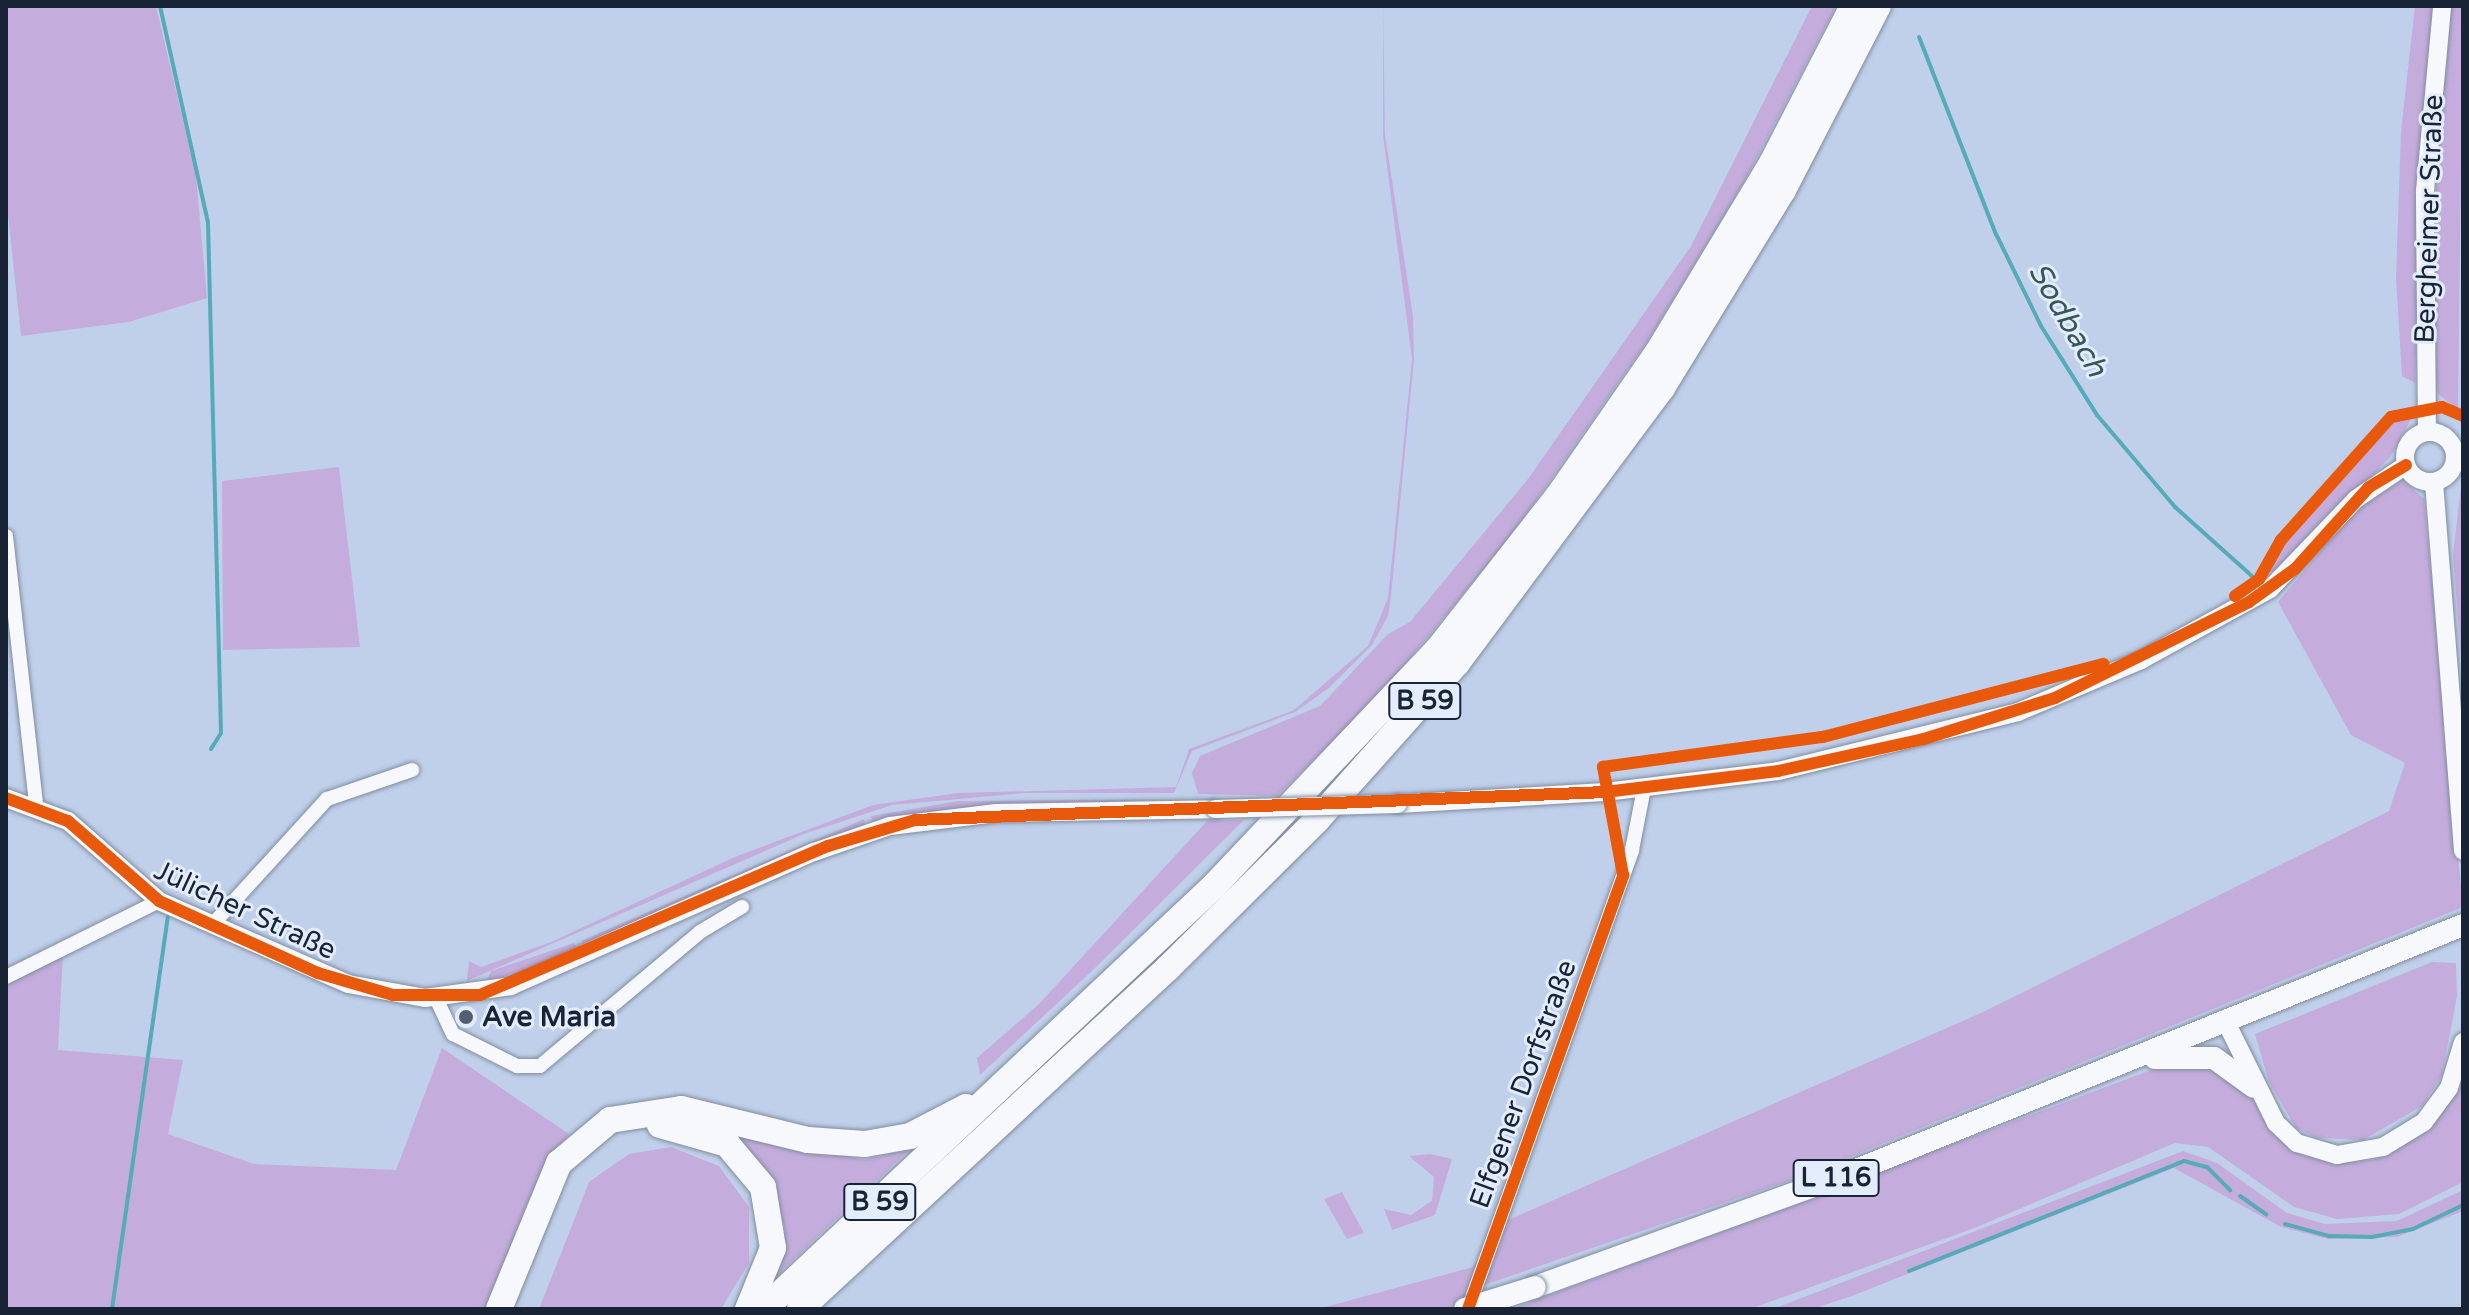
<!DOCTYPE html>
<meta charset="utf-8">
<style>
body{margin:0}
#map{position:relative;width:2469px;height:1315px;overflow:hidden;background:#c0d0ea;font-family:"Varela Round",sans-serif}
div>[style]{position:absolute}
.green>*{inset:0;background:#c4addd}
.stream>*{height:4px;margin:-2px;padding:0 2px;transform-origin:2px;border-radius:2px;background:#57aab7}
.roads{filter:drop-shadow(0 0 2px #808ca0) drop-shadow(0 0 2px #808ca0)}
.minor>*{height:14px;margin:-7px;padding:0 7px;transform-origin:7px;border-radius:7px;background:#f6f8fc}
.tertiary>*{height:18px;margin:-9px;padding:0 9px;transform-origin:9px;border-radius:9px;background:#f6f8fc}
.tertiary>.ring{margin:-9px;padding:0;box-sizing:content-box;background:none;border:18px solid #f6f8fc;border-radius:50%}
.primary>*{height:22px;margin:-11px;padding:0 11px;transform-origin:11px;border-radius:11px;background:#f6f8fc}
.motorway>*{height:26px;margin:-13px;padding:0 13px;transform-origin:13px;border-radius:13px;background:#f6f8fc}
.bridges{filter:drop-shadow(0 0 2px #808ca0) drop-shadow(0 0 2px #808ca0)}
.tertiary-bridge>*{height:18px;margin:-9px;padding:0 9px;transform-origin:9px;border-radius:9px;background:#f6f8fc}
.primary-bridge>*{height:22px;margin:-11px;padding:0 11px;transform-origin:11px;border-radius:11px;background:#f6f8fc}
.cycleway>*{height:12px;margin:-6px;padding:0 6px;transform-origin:6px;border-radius:6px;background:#e8590c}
.dots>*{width:22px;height:22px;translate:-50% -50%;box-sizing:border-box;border:4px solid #e2ecfb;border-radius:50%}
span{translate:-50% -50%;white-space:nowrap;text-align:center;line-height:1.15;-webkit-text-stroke:6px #e2ecfb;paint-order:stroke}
.shield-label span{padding:2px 6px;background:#e2ecfb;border:2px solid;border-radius:6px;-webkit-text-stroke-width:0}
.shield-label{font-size:26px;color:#182335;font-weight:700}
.street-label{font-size:28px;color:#182335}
.poi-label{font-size:28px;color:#182335;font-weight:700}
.left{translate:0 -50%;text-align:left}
.water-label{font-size:30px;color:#365759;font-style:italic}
.frame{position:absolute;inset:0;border:8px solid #182335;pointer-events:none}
</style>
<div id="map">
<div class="green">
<i style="clip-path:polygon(6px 6px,156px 6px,196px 175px,207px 298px,129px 322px,21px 336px,6px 196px)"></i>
<i style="clip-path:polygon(1383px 6px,1385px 135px,1413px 316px,1414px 360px,1391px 596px,1388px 616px,1372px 645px,1329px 688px,1295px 712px,1192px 751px,1174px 793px,1025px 793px,892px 805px,804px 834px,467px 981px,469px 961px,481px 967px,551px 942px,737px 856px,873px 805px,958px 793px,1176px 787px,1189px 749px,1294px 710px,1368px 646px,1388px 598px,1412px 359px,1383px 135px)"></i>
<i style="clip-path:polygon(1812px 6px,1836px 6px,1745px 180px,1654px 331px,1512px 535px,1376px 699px,1277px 796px,1198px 794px,1192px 773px,1200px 756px,1320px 706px,1388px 634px,1410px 622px,1528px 479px,1691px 246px)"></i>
<i style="clip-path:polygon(2415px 6px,2435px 6px,2420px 156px,2415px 383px,2402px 376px,2396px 278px,2401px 131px)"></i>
<i style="clip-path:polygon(2449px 6px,2463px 6px,2458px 410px,2437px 393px,2430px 281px)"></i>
<i style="clip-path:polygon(2415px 412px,2391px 456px,2281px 572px,2269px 572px,2279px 547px,2378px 435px,2399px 414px)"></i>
<i style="clip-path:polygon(339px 467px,360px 647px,223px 650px,222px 481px)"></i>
<i style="clip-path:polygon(2463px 470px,2463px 682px,2453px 555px)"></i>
<i style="clip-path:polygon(2403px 480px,2424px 499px,2463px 907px,1803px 1176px,1481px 1286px,1464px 1309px,1318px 1309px,1473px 1267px,1499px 1224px,1981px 1013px,2389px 811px,2405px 763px,2351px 735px,2278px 602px,2357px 508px)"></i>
<i style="clip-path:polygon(1169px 799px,958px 808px,873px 823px,871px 816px,959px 801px)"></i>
<i style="clip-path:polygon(864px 819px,865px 826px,584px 946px,581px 941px)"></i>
<i style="clip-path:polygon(1244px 820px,1091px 972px,980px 1075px,977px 1058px,1039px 1004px,1207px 821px)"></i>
<i style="clip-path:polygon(574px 943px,578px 950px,486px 983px,491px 971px)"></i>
<i style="clip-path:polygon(63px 954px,58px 1050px,183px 1060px,168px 1134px,254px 1164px,396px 1170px,442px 1048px,569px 1134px,542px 1171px,487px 1309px,6px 1309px,6px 982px)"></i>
<i style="clip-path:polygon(2432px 962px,2456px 963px,2457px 996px,2442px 1075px,2422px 1106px,2363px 1140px,2318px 1138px,2296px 1128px,2269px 1082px,2255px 1034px)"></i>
<i style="clip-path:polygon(2203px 1060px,2246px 1091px,2302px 1154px,2342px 1163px,2372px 1160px,2420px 1136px,2463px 1076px,2463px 1182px,2399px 1214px,2337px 1219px,2294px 1207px,2208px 1147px,2175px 1143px,1972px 1229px,1750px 1309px,1512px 1309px,2170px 1063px)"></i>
<i style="clip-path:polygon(732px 1135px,865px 1160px,911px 1148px,779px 1273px,785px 1231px,771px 1180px)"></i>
<i style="clip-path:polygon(671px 1147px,719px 1166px,749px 1207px,749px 1263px,721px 1309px,539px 1309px,589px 1182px,629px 1154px)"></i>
<i style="clip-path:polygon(2183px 1151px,2217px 1163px,2287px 1213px,2325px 1224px,2397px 1221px,2463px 1190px,2463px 1211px,2397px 1237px,2328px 1239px,2281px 1227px,2174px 1168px,1852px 1296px,1812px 1309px,1773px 1309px)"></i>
<i style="clip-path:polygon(1430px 1154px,1452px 1159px,1435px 1215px,1392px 1230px,1384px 1209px,1411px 1215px,1432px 1201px,1434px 1177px,1409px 1156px)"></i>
<i style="clip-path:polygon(1342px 1192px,1364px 1233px,1347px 1239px,1324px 1199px)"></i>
</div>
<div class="stream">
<i style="left:160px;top:6px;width:222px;rotate:77.5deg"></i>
<i style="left:208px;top:223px;width:510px;rotate:88.54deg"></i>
<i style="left:221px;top:733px;width:19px;rotate:122deg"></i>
<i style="left:1919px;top:37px;width:212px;rotate:68.7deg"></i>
<i style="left:1996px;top:234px;width:102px;rotate:63.9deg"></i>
<i style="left:2041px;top:326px;width:105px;rotate:57.8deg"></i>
<i style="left:2097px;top:415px;width:121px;rotate:49.7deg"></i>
<i style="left:2175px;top:507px;width:103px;rotate:41.9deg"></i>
<i style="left:2240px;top:1196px;width:32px;rotate:35deg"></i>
<i style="left:2285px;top:1224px;width:46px;rotate:15.3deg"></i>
<i style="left:2329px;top:1236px;width:43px;rotate:1.3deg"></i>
<i style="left:2372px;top:1237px;width:42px;rotate:-11deg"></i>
<i style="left:2413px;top:1229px;width:55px;rotate:-25.6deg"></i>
<i style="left:1909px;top:1271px;width:296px;rotate:-21.8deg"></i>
<i style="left:2184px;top:1161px;width:24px;rotate:15deg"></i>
<i style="left:2207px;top:1167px;width:33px;rotate:45deg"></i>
<i style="left:112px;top:1309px;width:396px;rotate:-81.9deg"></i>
</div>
<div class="roads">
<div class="minor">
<i style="left:6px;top:536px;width:271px;rotate:83.6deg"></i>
<i style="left:212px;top:925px;width:171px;rotate:-47.6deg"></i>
<i style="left:327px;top:799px;width:90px;rotate:-18.8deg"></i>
<i style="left:6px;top:977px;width:171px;rotate:-26.4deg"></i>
<i style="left:436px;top:998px;width:40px;rotate:65deg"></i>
<i style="left:453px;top:1034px;width:72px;rotate:26.6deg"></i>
<i style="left:517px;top:1066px;width:23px"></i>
<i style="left:540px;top:1066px;width:209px;rotate:-39.9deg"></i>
<i style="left:700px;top:932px;width:49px;rotate:-30.8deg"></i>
<i style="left:1468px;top:1309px;width:487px;rotate:-70.3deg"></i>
<i style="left:1632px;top:850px;width:63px;rotate:-79deg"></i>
</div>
<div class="tertiary">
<i style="left:2427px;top:432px;width:241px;rotate:-90.5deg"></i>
<i style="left:2425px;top:191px;width:186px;rotate:-84.7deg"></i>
<i class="ring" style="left:2405px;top:432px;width:32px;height:32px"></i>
<i style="left:2434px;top:482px;width:370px;rotate:85.5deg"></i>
<i style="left:6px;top:798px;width:66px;rotate:20.4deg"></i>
<i style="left:68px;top:821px;width:121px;rotate:41.3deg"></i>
<i style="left:159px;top:901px;width:206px;rotate:23.7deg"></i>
<i style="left:348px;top:984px;width:78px;rotate:10.3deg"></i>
<i style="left:425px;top:998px;width:87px;rotate:-7.9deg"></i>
<i style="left:511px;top:986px;width:331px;rotate:-23.9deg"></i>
<i style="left:814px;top:852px;width:80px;rotate:-18.9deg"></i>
<i style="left:890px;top:826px;width:107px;rotate:-7deg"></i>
<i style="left:996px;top:813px;width:219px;rotate:-1deg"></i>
<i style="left:1398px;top:804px;width:207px;rotate:-3.3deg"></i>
<i style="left:1605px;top:792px;width:174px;rotate:-6.9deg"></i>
<i style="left:1778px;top:771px;width:247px;rotate:-13.8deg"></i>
<i style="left:2018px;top:712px;width:134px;rotate:-22.9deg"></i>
<i style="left:2141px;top:660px;width:147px;rotate:-28.8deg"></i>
<i style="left:2270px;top:589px;width:124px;rotate:-46.3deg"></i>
<i style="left:2356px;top:499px;width:60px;rotate:-34.2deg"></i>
<i style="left:2226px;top:1022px;width:113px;rotate:63.7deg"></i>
<i style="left:2276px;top:1123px;width:29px;rotate:44deg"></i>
<i style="left:2297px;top:1143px;width:42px;rotate:16.7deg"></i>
<i style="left:2337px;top:1155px;width:47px;rotate:-9.9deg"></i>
<i style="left:2383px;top:1147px;width:48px;rotate:-31.4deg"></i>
<i style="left:2424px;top:1122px;width:42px;rotate:-53.7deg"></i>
<i style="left:2449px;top:1088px;width:48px;rotate:-73.1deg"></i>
</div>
<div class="primary">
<i style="left:2155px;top:1058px;width:59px"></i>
<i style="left:2214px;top:1058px;width:49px;rotate:35.9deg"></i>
<i style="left:1535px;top:1287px;width:318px;rotate:-19.9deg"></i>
<i style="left:1834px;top:1179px;width:678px;rotate:-21.99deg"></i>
</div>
<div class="motorway">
<i style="left:660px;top:1125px;width:70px;rotate:15.8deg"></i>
<i style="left:727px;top:1144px;width:56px;rotate:50.1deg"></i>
<i style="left:763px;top:1187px;width:62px;rotate:80.7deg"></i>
<i style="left:773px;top:1248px;width:66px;rotate:112.3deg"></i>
<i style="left:499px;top:1309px;width:158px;rotate:-67.7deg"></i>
<i style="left:559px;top:1163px;width:67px;rotate:-40.1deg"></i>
<i style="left:610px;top:1120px;width:72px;rotate:-8.8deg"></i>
<i style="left:681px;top:1109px;width:131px;rotate:13.7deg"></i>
<i style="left:808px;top:1140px;width:57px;rotate:4deg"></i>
<i style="left:865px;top:1144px;width:46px;rotate:-10.1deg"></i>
<i style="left:910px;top:1136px;width:63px;rotate:-27.4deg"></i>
<i style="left:764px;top:1309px;width:618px;rotate:-43.23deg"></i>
<i style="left:1214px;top:886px;width:328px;rotate:-46.6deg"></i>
<i style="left:1439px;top:648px;width:194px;rotate:-51.9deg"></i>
<i style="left:1559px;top:495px;width:174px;rotate:-55.3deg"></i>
<i style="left:1658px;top:352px;width:221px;rotate:-58.9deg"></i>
<i style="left:1772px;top:163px;width:177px;rotate:-62.7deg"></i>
<i style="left:800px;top:1309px;width:502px;rotate:-42.82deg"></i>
<i style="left:1168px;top:968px;width:210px;rotate:-44.8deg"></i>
<i style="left:1317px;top:820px;width:210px;rotate:-48.3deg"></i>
<i style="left:1457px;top:663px;width:343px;rotate:-53.3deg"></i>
<i style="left:1662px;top:388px;width:232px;rotate:-58.6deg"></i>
<i style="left:1783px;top:190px;width:207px;rotate:-62.7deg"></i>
</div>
</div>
<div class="bridges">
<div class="tertiary-bridge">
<i style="left:1215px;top:809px;width:183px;rotate:-1.6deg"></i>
</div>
<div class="primary-bridge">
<i style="left:1465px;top:1309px;width:73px;rotate:-17.4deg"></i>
</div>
</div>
<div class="cycleway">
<i style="left:2235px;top:596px;width:29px;rotate:-35deg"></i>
<i style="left:2259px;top:579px;width:45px;rotate:-60.6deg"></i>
<i style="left:2281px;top:540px;width:165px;rotate:-48.2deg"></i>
<i style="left:2391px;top:417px;width:52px;rotate:-11.1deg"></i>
<i style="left:2442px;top:407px;width:23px;rotate:23deg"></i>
<i style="left:6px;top:798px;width:66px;rotate:20.4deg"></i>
<i style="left:68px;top:821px;width:121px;rotate:41.3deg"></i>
<i style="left:159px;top:901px;width:175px;rotate:24.4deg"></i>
<i style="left:318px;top:973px;width:78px;rotate:16.3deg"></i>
<i style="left:393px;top:995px;width:87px"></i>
<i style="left:480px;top:995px;width:379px;rotate:-23.2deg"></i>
<i style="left:828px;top:846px;width:91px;rotate:-16.6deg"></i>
<i style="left:915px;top:820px;width:691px;rotate:-2.32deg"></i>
<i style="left:1605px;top:792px;width:174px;rotate:-6.9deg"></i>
<i style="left:1778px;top:771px;width:149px;rotate:-12.4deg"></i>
<i style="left:1924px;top:739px;width:137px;rotate:-17.4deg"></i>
<i style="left:2055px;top:698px;width:216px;rotate:-26.3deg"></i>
<i style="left:2249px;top:602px;width:57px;rotate:-35.7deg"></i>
<i style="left:2295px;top:569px;width:110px;rotate:-47.9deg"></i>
<i style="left:2369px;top:487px;width:43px;rotate:-30.7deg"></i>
<i style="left:1468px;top:1309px;width:461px;rotate:-70.3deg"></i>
<i style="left:1623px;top:875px;width:110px;rotate:-100.5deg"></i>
<i style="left:1603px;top:767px;width:222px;rotate:-7.8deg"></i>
<i style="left:1823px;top:737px;width:290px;rotate:-14.6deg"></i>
</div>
<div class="dots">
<i style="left:466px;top:1017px;background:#536074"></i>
</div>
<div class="shield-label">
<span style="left:1425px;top:701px">B 59</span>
<span style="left:1836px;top:1178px">L 116</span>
<span style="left:880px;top:1202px">B 59</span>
</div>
<div class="street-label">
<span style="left:2429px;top:219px;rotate:-88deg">Bergheimer Straße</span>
<span style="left:245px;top:910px;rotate:25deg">Jülicher Straße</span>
<span style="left:1523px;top:1084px;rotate:-70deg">Elfgener Dorfstraße</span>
</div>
<div class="poi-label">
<span class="left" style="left:482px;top:1017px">Ave Maria</span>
</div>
<div class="water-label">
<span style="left:2067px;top:320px;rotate:60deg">Sodbach</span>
</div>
<div class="frame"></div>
</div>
